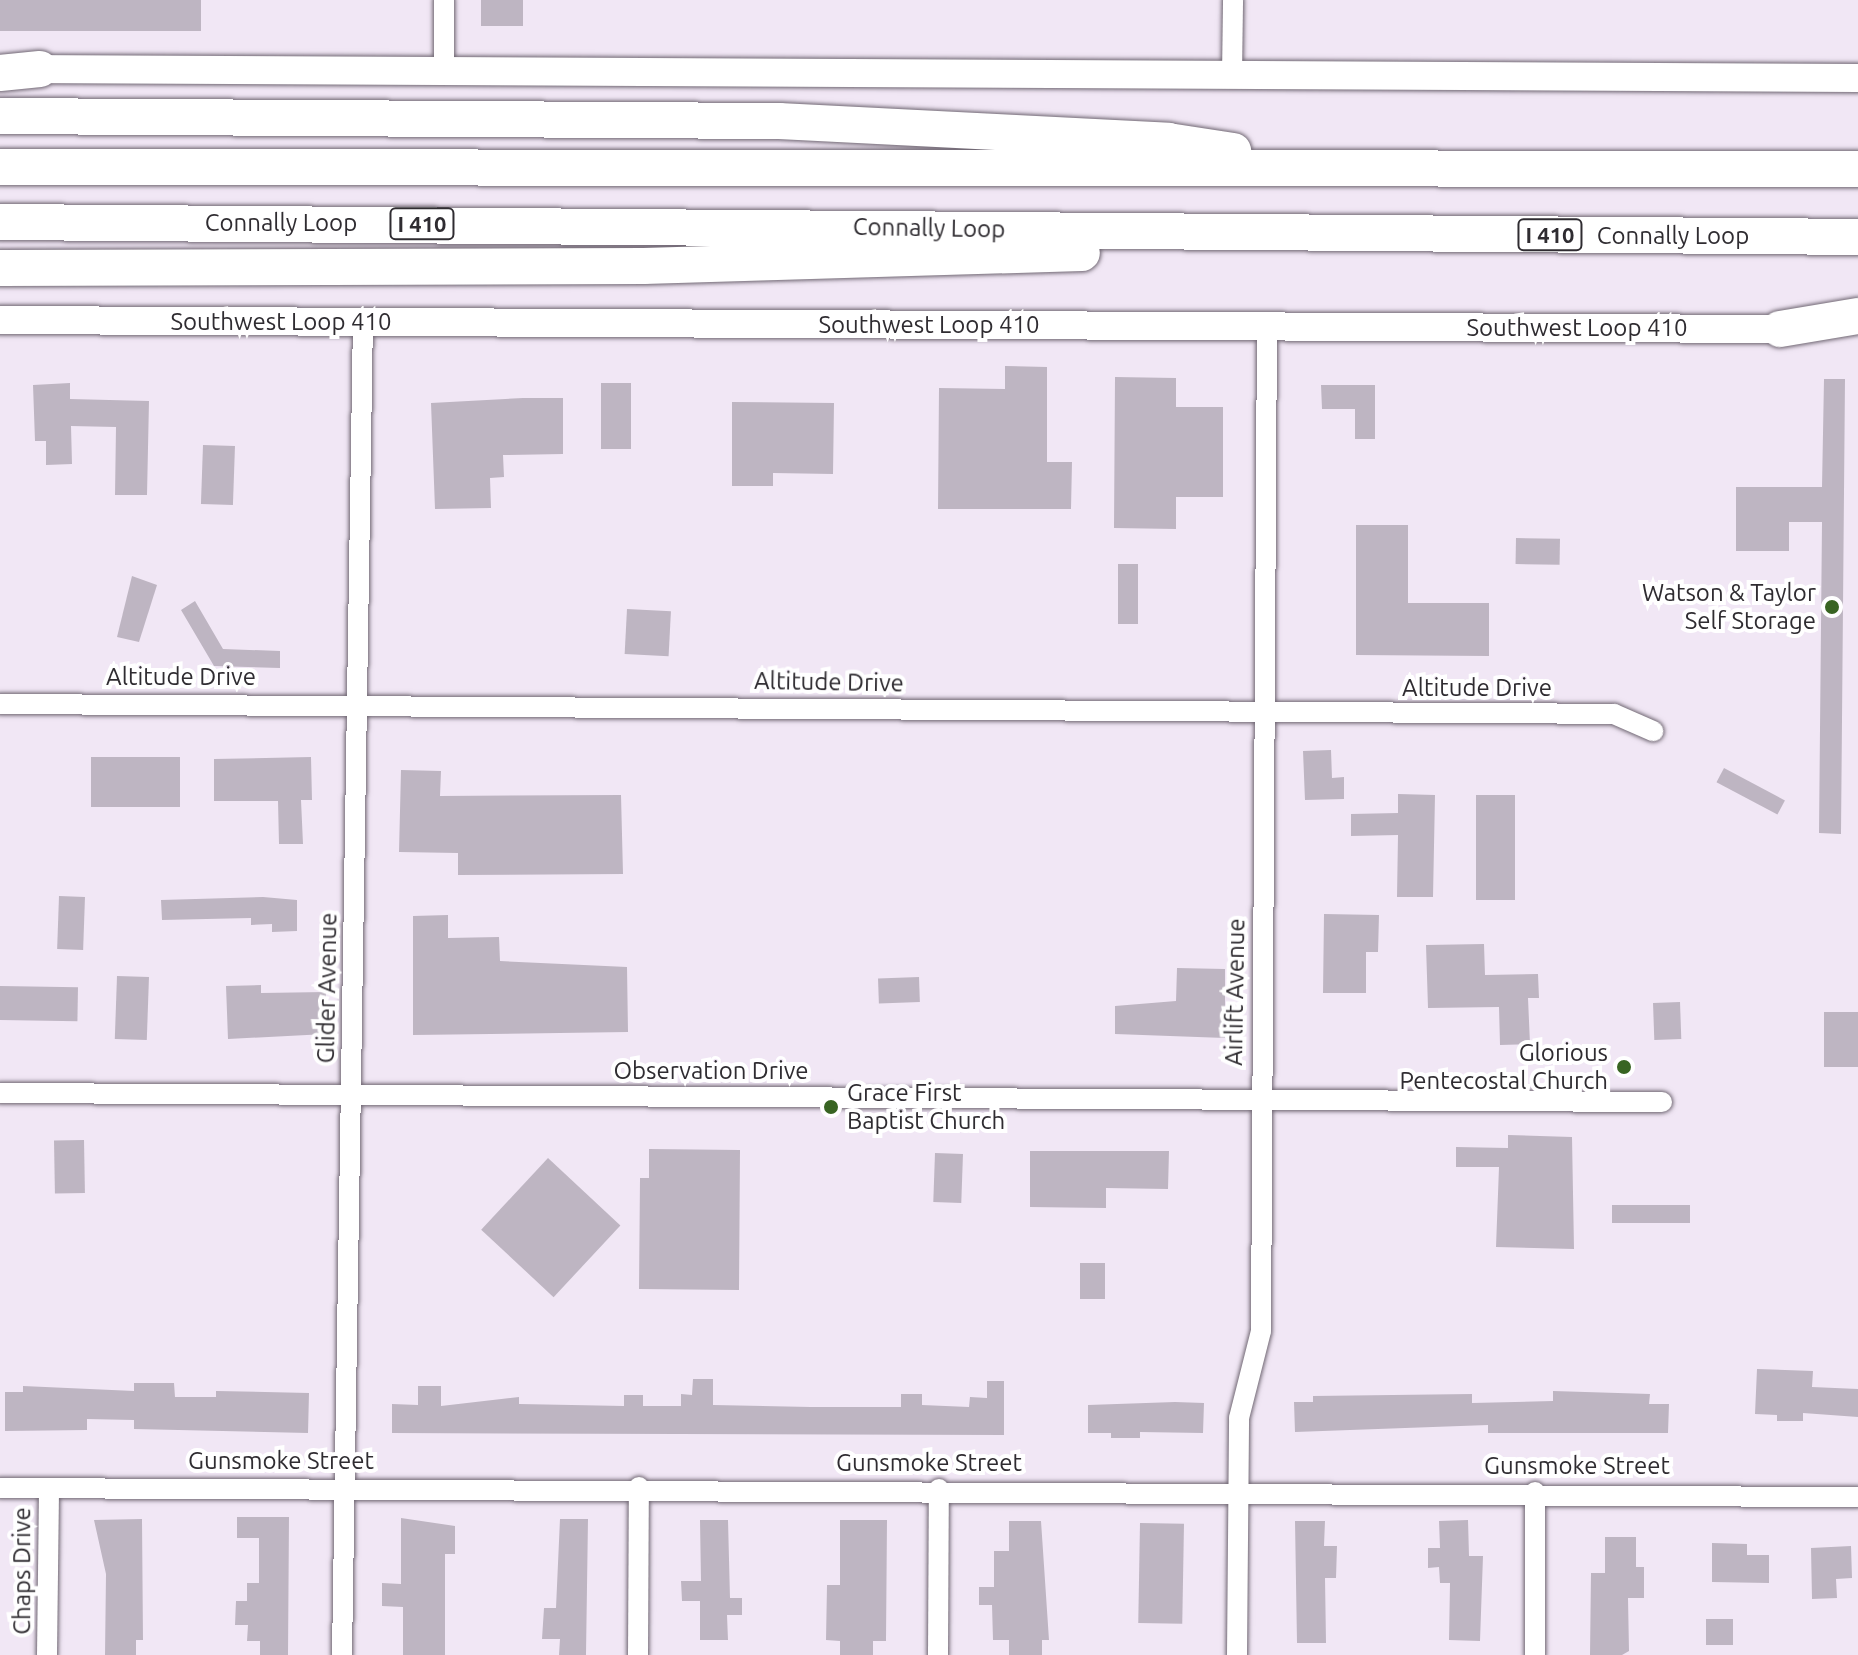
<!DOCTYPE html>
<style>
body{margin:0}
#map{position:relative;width:1858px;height:1655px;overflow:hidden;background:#f1e7f5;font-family:Ubuntu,sans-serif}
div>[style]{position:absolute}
.building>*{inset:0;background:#beb5c2;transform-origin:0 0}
.roads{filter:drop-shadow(0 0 2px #716874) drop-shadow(0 0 2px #716874)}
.street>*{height:20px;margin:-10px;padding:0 10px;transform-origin:10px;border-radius:10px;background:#fff}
.secondary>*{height:28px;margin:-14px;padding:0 14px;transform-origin:14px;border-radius:14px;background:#fff}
.highway>*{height:36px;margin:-18px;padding:0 18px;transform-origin:18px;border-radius:18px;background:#fff}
.dots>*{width:22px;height:22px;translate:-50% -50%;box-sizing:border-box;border:4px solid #fff;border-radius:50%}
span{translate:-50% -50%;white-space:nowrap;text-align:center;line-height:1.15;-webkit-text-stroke:8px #fff;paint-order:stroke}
.shield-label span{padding:2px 6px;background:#fff;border:2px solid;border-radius:6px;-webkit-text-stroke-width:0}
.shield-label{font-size:22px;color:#2f2c31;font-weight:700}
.street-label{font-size:24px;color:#2f2c31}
.poi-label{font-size:24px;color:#2f2c31}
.right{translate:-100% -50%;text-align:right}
.left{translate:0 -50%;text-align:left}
</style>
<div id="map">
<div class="building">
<i style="left:0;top:0;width:201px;height:31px"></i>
<i style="left:481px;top:0;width:42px;height:26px"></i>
<i style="clip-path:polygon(1005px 366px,1047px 367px,1047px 462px,1072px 462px,1071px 509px,938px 509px,939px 388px,1005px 389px)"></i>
<i style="clip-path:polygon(1115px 377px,1176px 378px,1176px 407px,1223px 407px,1223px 497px,1176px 497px,1176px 529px,1114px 528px)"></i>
<i style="clip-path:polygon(1824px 379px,1845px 379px,1841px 834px,1819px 833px,1822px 522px,1789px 522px,1789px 551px,1736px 551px,1736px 487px,1822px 487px)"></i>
<i style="clip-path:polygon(70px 383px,70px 399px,149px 401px,147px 495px,115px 495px,116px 427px,71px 426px,72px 464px,46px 465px,46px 441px,35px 441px,33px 385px)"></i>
<i style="left:601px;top:383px;width:30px;height:66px"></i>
<i style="clip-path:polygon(1321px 385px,1375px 385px,1375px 439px,1355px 439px,1355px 409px,1322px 409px)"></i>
<i style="clip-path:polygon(523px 398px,563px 398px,563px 454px,503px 455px,504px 477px,490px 478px,491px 508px,435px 509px,431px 403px)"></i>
<i style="clip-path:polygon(732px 402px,834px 403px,833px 474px,773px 473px,773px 486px,732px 486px)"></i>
<i style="left:203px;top:445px;width:32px;height:59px;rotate:2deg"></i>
<i style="clip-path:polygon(1356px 525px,1408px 525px,1408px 603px,1489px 603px,1489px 656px,1356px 655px)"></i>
<i style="left:1516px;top:538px;width:44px;height:26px;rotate:1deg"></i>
<i style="left:1118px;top:564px;width:20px;height:60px"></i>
<i style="clip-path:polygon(132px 576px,157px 585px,139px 642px,117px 637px)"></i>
<i style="clip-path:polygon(195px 601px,223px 649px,280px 651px,280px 668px,214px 666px,181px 610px)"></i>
<i style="left:627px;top:609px;width:44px;height:45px;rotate:3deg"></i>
<i style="clip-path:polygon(1331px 750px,1332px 778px,1344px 777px,1344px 799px,1305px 800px,1303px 751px)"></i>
<i style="left:91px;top:757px;width:89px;height:50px"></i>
<i style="clip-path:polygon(311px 757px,312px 800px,301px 800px,303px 844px,279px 844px,278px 801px,214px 801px,214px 759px)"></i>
<i style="left:1724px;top:768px;width:69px;height:16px;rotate:28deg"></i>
<i style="clip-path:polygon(401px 770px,441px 771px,440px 796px,621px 795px,623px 874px,458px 875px,458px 853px,399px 852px)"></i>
<i style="clip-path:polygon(1398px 794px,1435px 795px,1433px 897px,1397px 897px,1398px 835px,1351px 836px,1351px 814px,1398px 813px)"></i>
<i style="left:1476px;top:795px;width:39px;height:105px"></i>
<i style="left:59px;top:896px;width:26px;height:53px;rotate:2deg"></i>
<i style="clip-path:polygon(263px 897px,297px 900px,297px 931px,272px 932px,272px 924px,251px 925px,251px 918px,162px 920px,161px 900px)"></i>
<i style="clip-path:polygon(1324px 914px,1379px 915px,1378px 952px,1366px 952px,1366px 993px,1323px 993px)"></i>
<i style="clip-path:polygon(448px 915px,448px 938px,499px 937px,500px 961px,627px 967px,628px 1032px,413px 1035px,413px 916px)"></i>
<i style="clip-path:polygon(1484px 944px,1485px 975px,1538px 974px,1539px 998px,1528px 998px,1530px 1044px,1500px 1045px,1499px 1007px,1428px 1008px,1426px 945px)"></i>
<i style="clip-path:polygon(1177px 968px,1225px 969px,1225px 1038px,1115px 1034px,1115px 1006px,1176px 1001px)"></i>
<i style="left:117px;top:976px;width:32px;height:63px;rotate:2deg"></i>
<i style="left:919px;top:977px;width:25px;height:41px;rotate:88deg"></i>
<i style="clip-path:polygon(261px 985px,261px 993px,326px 992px,326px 1034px,228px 1039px,226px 986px)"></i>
<i style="left:0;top:986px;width:78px;height:34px;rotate:1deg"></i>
<i style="left:1680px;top:1002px;width:37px;height:27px;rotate:88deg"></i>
<i style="left:1858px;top:1012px;width:55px;height:34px;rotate:90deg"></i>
<i style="clip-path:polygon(1508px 1135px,1572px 1137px,1574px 1249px,1496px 1247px,1499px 1167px,1456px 1167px,1456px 1147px,1508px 1148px)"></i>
<i style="left:84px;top:1140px;width:53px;height:30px;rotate:89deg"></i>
<i style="clip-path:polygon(649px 1149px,740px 1150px,739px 1290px,639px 1289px,640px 1178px,649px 1178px)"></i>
<i style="clip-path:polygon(1030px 1151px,1169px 1151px,1168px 1189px,1106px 1188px,1106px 1208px,1030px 1207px)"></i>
<i style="left:935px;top:1153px;width:28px;height:49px;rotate:2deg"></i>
<i style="left:548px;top:1158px;width:99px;height:98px;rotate:43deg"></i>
<i style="left:1690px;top:1205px;width:18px;height:78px;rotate:90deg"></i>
<i style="left:1080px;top:1263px;width:25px;height:36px"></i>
<i style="clip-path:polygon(1757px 1369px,1813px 1371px,1812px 1387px,1858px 1389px,1858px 1417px,1803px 1413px,1803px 1421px,1777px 1421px,1777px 1415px,1755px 1414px)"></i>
<i style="clip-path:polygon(693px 1379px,713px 1379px,713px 1405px,811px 1407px,901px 1407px,901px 1394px,922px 1394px,922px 1405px,969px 1407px,970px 1397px,987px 1398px,987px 1381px,1004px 1381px,1004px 1435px,392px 1433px,392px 1404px,418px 1405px,418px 1386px,441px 1386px,441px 1406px,519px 1397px,519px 1404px,624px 1406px,624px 1395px,643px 1395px,643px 1406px,681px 1406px,681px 1394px,692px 1395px)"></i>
<i style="clip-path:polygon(134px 1383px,174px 1383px,175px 1397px,216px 1397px,216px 1391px,309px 1393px,308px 1433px,134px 1429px,134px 1420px,87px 1419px,87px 1430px,5px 1431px,5px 1392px,23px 1392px,23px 1386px,134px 1391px)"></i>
<i style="clip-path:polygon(1553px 1391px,1650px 1394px,1649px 1404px,1669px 1404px,1668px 1433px,1488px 1433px,1488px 1425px,1295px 1432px,1294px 1402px,1313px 1402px,1313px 1396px,1472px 1394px,1472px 1403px,1553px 1401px)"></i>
<i style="clip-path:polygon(1175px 1402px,1204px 1403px,1203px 1433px,1140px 1432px,1140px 1438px,1111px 1438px,1111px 1433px,1088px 1433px,1088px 1405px)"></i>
<i style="clip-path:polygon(237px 1517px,289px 1517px,288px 1655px,260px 1655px,260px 1641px,247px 1641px,248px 1625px,235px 1625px,236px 1601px,247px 1601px,247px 1583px,259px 1583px,259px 1538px,237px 1538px)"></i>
<i style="clip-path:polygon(401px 1518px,455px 1526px,455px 1554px,445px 1554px,445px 1655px,403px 1655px,403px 1607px,382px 1606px,382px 1583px,401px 1584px)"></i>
<i style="clip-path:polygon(142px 1519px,143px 1640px,136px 1640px,136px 1655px,105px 1655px,106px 1574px,94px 1520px)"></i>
<i style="clip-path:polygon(560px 1519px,588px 1519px,586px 1655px,559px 1655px,560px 1639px,542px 1639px,544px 1608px,556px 1608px)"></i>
<i style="clip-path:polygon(700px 1520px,728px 1520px,730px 1598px,742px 1598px,742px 1615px,727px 1615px,728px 1640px,700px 1640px,700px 1601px,682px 1601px,681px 1581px,701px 1581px)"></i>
<i style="clip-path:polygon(840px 1520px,887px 1520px,886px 1641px,873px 1641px,873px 1655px,840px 1655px,840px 1641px,826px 1640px,827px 1585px,840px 1585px)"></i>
<i style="clip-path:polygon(1468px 1520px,1469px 1556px,1483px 1556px,1480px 1641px,1449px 1640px,1450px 1583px,1440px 1583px,1439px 1567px,1428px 1568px,1428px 1548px,1440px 1548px,1439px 1521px)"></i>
<i style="clip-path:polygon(1009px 1521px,1041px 1521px,1049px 1640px,1042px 1640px,1042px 1655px,1009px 1655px,1009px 1640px,993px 1640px,992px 1605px,979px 1605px,979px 1587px,994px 1587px,994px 1551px,1009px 1551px)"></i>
<i style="clip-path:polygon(1295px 1521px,1325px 1521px,1324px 1546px,1337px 1546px,1336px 1578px,1325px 1578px,1326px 1643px,1297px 1643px)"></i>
<i style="left:1140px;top:1523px;width:44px;height:100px;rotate:1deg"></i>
<i style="clip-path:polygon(1605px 1537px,1636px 1537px,1636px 1567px,1644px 1567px,1644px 1598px,1628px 1598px,1629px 1651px,1622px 1655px,1590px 1655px,1591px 1573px,1605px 1573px)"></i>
<i style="clip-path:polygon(1712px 1543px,1747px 1544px,1747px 1555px,1769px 1555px,1769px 1583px,1712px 1582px)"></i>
<i style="clip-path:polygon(1851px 1546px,1852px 1578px,1836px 1579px,1837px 1598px,1812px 1599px,1811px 1548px)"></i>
<i style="left:1706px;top:1619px;width:27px;height:26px"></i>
</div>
<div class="roads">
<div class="street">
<i style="left:444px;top:0;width:71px;rotate:90deg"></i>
<i style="left:1232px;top:75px;width:75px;rotate:-89.2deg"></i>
<i style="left:0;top:704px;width:1614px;rotate:0.35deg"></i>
<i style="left:1614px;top:714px;width:43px;rotate:23.6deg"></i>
<i style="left:0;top:1093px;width:1662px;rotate:0.31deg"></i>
<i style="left:0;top:1488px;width:1858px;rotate:0.28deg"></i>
<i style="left:47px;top:1655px;width:167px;rotate:-89.3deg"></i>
<i style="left:342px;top:1655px;width:1333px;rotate:-89.1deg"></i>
<i style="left:638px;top:1655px;width:168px;rotate:-89.7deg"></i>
<i style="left:938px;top:1655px;width:166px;rotate:-89.7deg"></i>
<i style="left:1237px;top:1655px;width:237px;rotate:-89.5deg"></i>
<i style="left:1239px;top:1418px;width:90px;rotate:-75.8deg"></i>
<i style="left:1261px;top:1331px;width:1004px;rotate:-89.66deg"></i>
<i style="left:1535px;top:1655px;width:163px;rotate:-90deg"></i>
</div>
<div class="secondary">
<i style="left:19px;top:69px;width:1839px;rotate:0.28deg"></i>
<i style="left:0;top:320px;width:1799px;rotate:0.29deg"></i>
</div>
<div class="highway">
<i style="left:0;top:73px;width:40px;rotate:-5.7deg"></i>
<i style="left:0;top:116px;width:779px;rotate:0.37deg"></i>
<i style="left:779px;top:121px;width:390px;rotate:2.9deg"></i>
<i style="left:1168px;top:141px;width:66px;rotate:8.7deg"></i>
<i style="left:0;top:167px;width:1858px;rotate:0.06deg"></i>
<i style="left:0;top:222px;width:1858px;rotate:0.46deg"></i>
<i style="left:0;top:268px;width:644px;rotate:-0.18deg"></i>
<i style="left:644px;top:266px;width:438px;rotate:-1.7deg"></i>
<i style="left:1780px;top:329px;width:79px;rotate:-9.5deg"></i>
</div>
</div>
<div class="dots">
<i style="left:1832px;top:607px;background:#386422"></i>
<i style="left:1624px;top:1067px;background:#386422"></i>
<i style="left:831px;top:1107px;background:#386422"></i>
</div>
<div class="shield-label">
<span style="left:422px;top:224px">I 410</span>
<span style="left:1550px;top:235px">I 410</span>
</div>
<div class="street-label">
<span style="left:281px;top:223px">Connally Loop</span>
<span style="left:929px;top:228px;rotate:1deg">Connally Loop</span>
<span style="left:1673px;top:236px">Connally Loop</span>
<span style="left:281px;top:322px">Southwest Loop 410</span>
<span style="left:929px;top:325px">Southwest Loop 410</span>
<span style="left:1577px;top:328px">Southwest Loop 410</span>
<span style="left:181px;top:677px">Altitude Drive</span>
<span style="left:829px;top:682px;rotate:1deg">Altitude Drive</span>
<span style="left:1477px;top:688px">Altitude Drive</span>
<span style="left:327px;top:988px;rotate:-89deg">Glider Avenue</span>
<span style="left:1235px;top:992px;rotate:-89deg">Airlift Avenue</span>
<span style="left:711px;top:1071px">Observation Drive</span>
<span style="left:281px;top:1461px">Gunsmoke Street</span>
<span style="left:929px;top:1463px">Gunsmoke Street</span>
<span style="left:1577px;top:1466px">Gunsmoke Street</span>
<span style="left:22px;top:1571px;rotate:-90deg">Chaps Drive</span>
</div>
<div class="poi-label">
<span class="right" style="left:1816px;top:607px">Watson &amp; Taylor<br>Self Storage</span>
<span class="right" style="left:1608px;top:1067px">Glorious<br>Pentecostal Church</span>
<span class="left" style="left:847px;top:1107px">Grace First<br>Baptist Church</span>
</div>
</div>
